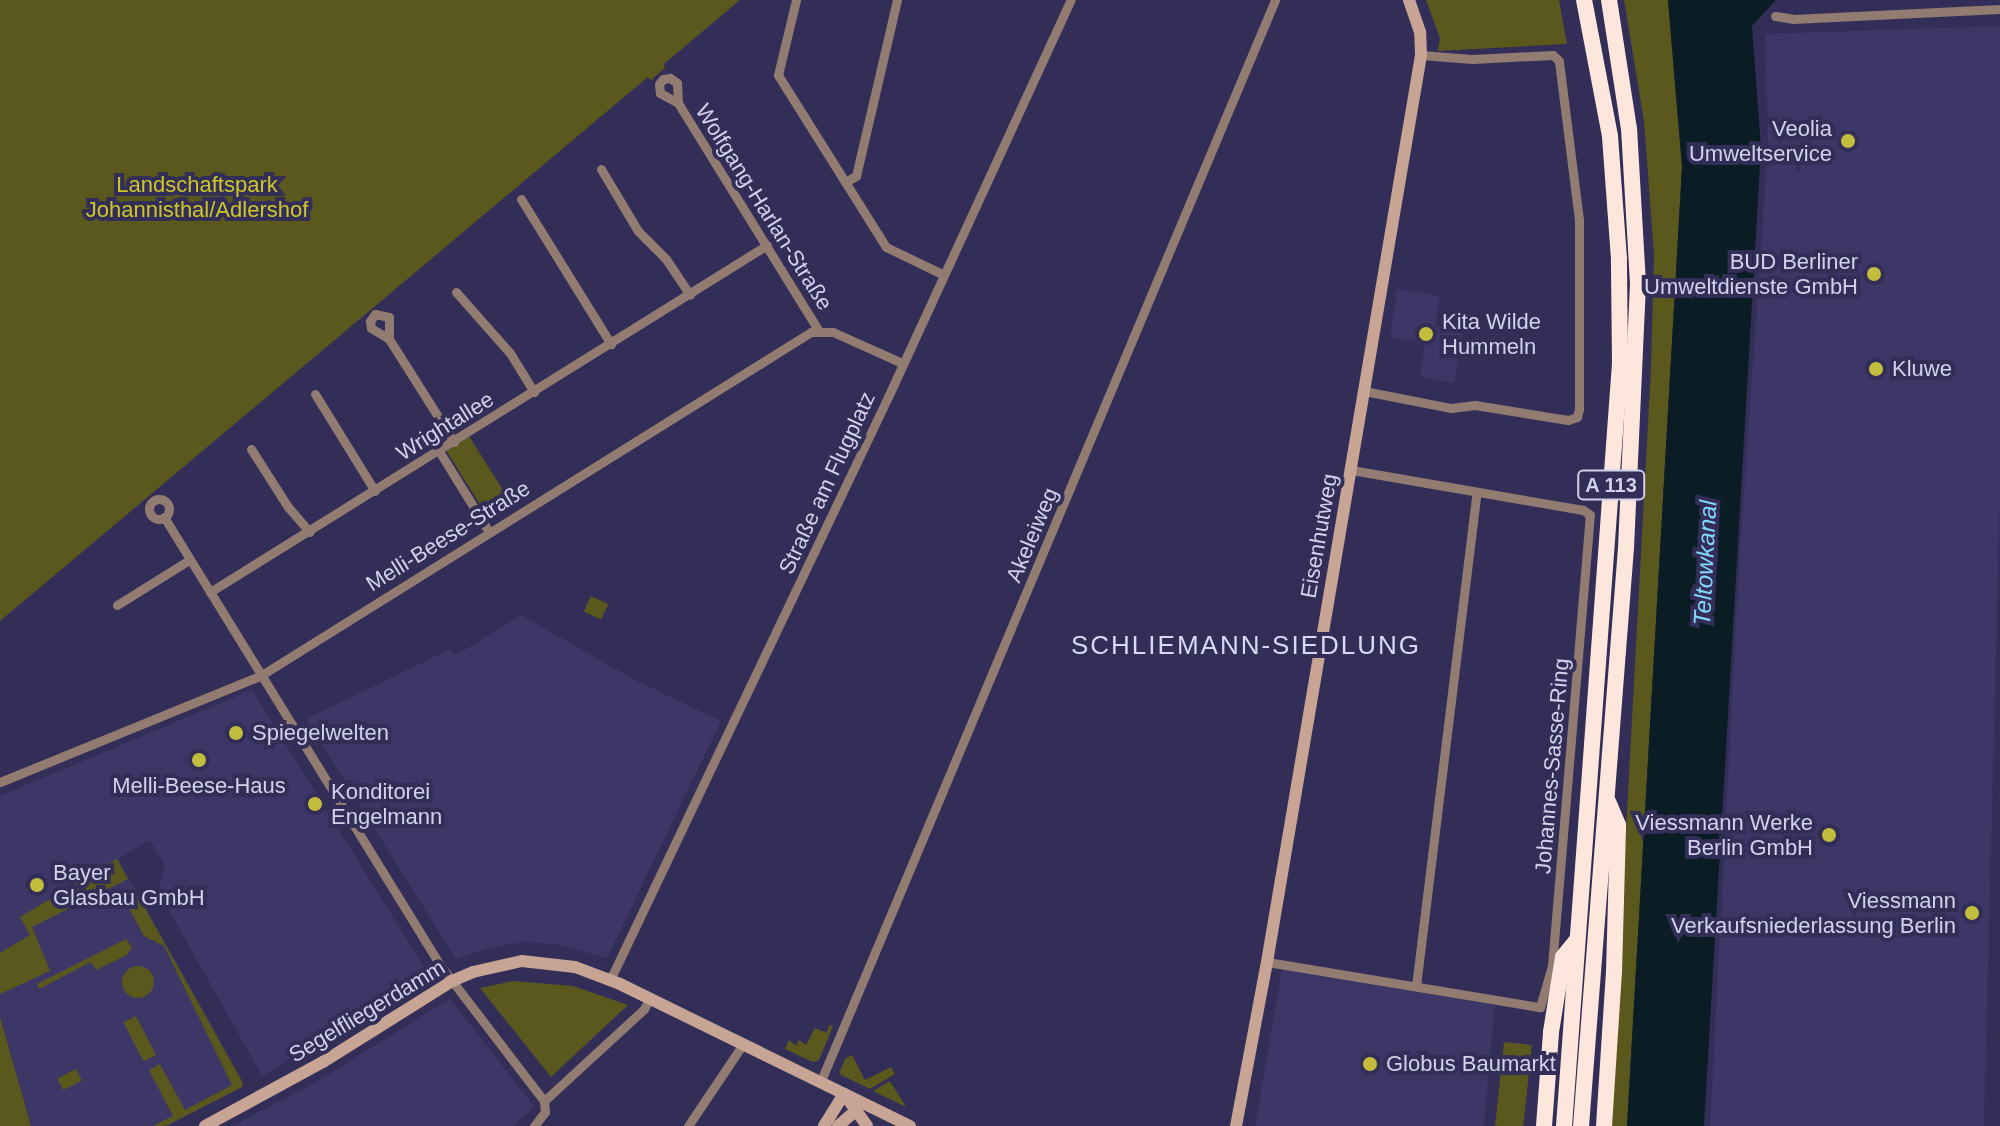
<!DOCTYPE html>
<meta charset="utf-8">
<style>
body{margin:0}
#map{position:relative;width:2000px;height:1126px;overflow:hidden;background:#322e57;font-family:Arial,sans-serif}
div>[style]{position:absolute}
.built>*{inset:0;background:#3c3767}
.green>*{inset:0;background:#5b581e;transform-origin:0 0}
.round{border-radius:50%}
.water>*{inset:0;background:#0b1d24}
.street>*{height:9px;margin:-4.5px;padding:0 4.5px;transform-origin:4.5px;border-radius:4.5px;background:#927c72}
.street>.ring{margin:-4.5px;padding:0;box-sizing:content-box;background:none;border:9px solid #927c72;border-radius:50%}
.secondary>*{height:12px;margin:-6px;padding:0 6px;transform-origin:6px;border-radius:6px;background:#c7a494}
.highway>*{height:16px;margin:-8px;padding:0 8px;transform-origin:8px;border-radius:8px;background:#fde7dc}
.dots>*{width:22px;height:22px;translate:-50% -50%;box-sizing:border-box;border:4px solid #322e57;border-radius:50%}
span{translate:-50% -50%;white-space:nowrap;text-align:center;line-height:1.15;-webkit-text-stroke:8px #322e57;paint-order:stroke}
.shield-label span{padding:2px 6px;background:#322e57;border:2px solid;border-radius:6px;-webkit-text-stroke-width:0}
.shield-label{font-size:20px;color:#d2d2eb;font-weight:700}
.poi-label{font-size:22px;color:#d2d2eb}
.right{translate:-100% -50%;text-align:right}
.left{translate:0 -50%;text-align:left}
.park-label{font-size:22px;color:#cfc726}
.street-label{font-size:22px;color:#d2d2eb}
.water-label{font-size:24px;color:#80d8fc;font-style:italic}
.quarter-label{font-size:26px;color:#d8d8f7;letter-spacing:2px}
</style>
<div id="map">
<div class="built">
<i style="clip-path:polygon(2000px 26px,2000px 495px,1984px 1126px,1710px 1126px,1739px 563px,1768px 145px,1765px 34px)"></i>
<i style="clip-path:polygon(1397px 289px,1440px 296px,1435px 326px,1463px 331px,1454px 383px,1420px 377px,1425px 343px,1390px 337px)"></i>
<i style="clip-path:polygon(521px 615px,633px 679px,721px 721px,607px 958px,554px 944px,525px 942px,492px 947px,456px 959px,306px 719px,450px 649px,455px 656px)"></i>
<i style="clip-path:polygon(252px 690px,429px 975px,262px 1076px,158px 891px,165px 866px,150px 840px,118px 859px,214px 1029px,242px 1087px,166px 1126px,31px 1126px,0 1017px,0 796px)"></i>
<i style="clip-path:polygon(1282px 969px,1495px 1005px,1484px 1126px,1255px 1126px)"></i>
<i style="clip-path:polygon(450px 999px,534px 1106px,514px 1126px,232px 1126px,316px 1082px)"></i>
</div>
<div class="green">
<i style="clip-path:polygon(0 0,740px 0,664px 64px,665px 68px,651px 80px,648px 77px,0 621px)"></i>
<i style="clip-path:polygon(1426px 0,1559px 0,1567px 44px,1438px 51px,1440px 38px)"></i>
<i style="clip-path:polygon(1624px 0,1668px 0,1682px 167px,1627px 1126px,1610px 1126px,1651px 368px,1654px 255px,1644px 121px)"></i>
<i style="left:469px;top:436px;width:83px;height:27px;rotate:58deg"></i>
<i style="left:591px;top:596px;width:19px;height:17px;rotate:25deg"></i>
<i style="clip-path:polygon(117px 859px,128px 879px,32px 927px,50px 971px,0 994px,0 953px,30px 935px,20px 917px)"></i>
<i style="clip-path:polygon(136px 892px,243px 1083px,242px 1087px,166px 1126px,153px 1126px,173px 1116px,149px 1070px,160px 1064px,185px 1110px,232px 1085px,164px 946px,144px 936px,126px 903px,128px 897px)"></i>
<i style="clip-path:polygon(126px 939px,132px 947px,127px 955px,96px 970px,91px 962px,39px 989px,37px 984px)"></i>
<i class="round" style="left:122px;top:966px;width:32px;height:32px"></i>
<i style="clip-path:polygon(513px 981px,573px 986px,628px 1005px,551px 1077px,480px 988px)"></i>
<i style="left:136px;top:1016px;width:44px;height:14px;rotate:63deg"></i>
<i style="clip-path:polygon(0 1017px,31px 1126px,0 1126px)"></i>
<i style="clip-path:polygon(829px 1025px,833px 1026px,819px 1060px,813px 1062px,785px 1049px,789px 1040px,796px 1046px,799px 1040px,806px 1045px,815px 1028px,827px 1033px)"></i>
<i style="left:1504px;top:1042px;width:28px;height:84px;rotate:6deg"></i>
<i style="clip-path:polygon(852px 1055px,865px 1080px,891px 1067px,895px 1074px,870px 1089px,839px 1074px,845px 1059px)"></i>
<i style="left:76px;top:1069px;width:13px;height:21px;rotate:63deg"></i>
<i style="clip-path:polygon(890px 1081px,906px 1107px,873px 1091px)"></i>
</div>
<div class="water">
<i style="clip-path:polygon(1668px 0,1776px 0,1752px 26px,1761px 148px,1704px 1126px,1627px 1126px,1682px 167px)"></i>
</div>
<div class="street">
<i style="left:796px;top:0;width:77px;rotate:103.5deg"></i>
<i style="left:778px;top:75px;width:203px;rotate:57.9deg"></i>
<i style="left:886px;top:247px;width:62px;rotate:25.7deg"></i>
<i style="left:1775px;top:16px;width:18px;rotate:9deg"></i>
<i style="left:1793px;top:19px;width:207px;rotate:-2.8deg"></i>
<i style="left:678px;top:103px;width:20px;rotate:-93deg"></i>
<i style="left:677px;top:83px;width:9px;rotate:-144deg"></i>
<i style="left:670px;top:78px;width:7px;rotate:172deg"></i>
<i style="left:663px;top:79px;width:6px;rotate:129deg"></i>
<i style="left:659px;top:84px;width:9px;rotate:84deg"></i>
<i style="left:660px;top:93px;width:21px;rotate:29deg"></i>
<i style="left:678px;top:103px;width:267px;rotate:58.3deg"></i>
<i style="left:601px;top:169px;width:72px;rotate:59.2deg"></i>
<i style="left:638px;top:231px;width:40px;rotate:45deg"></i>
<i style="left:666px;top:259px;width:43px;rotate:56.3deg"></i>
<i style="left:845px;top:182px;width:13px;rotate:-29deg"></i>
<i style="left:856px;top:176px;width:181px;rotate:-76.9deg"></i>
<i style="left:521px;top:199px;width:171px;rotate:58.2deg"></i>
<i style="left:456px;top:292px;width:81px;rotate:48.5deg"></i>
<i style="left:510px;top:353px;width:46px;rotate:58.4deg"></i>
<i style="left:389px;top:339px;width:22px;rotate:-90deg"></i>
<i style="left:389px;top:317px;width:14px;rotate:-168deg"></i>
<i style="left:375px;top:314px;width:9px;rotate:126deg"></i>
<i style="left:370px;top:321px;width:7px;rotate:82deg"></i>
<i style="left:371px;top:328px;width:21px;rotate:31deg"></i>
<i style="left:389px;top:339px;width:122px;rotate:57.7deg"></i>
<i style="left:1364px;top:391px;width:89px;rotate:11.1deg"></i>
<i style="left:1451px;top:408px;width:24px;rotate:-7deg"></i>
<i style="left:1475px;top:405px;width:94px;rotate:9.2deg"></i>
<i style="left:1568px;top:420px;width:9px;rotate:-18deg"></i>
<i style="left:1577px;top:417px;width:8px;rotate:-76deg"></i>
<i style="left:1579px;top:409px;width:189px;rotate:-90deg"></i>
<i style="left:1579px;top:220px;width:160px;rotate:-97.2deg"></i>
<i style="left:1559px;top:61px;width:8px;rotate:-135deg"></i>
<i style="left:1553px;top:55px;width:81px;rotate:177.2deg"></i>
<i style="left:1472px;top:59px;width:51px;rotate:-175.5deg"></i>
<i style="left:315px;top:394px;width:114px;rotate:58.3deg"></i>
<i style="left:251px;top:449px;width:69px;rotate:57.5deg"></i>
<i style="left:288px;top:507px;width:33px;rotate:49deg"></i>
<i style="left:439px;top:451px;width:95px;rotate:58.3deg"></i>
<i class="ring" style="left:149px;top:499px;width:11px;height:11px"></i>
<i style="left:164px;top:517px;width:526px;rotate:58.36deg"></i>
<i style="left:440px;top:965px;width:171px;rotate:52.6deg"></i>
<i style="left:210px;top:592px;width:656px;rotate:-31.92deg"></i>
<i style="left:117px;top:605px;width:85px;rotate:-32deg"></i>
<i style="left:0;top:782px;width:281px;rotate:-22.2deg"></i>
<i style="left:260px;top:676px;width:650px;rotate:-31.98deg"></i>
<i style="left:811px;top:332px;width:22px"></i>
<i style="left:833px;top:332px;width:76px;rotate:24.2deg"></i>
<i style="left:1267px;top:962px;width:277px;rotate:9.4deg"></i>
<i style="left:1540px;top:1007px;width:43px;rotate:-73.7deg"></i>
<i style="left:1552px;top:966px;width:453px;rotate:-85.2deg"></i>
<i style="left:1590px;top:515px;width:9px;rotate:-144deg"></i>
<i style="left:1583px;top:510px;width:235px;rotate:-170.2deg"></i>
<i style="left:610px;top:980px;width:646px;rotate:-64.51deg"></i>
<i style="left:888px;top:397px;width:437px;rotate:-65.3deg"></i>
<i style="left:1416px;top:986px;width:498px;rotate:-83deg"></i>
<i style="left:820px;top:1083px;width:1175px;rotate:-67.21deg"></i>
<i style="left:544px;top:1101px;width:136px;rotate:-42.6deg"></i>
<i style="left:644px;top:1009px;width:13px;rotate:-61deg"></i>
<i style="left:534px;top:1126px;width:18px;rotate:-52deg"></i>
<i style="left:545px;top:1112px;width:11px;rotate:-95deg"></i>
<i style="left:688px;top:1126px;width:99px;rotate:-56.1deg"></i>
</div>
<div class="secondary">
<i style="left:844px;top:1094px;width:39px;rotate:54deg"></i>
<i style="left:205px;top:1126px;width:134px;rotate:-28.5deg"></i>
<i style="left:323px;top:1062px;width:152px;rotate:-32.1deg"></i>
<i style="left:452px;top:981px;width:23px;rotate:-23deg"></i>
<i style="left:473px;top:972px;width:50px;rotate:-12.7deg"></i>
<i style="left:522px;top:961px;width:53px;rotate:6.5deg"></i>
<i style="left:575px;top:967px;width:48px;rotate:20.7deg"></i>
<i style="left:620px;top:984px;width:323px;rotate:26.1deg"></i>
<i style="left:824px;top:1126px;width:38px;rotate:-58deg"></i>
<i style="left:838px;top:1126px;width:21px;rotate:-41deg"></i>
<i style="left:1236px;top:1126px;width:167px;rotate:-79.3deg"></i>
<i style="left:1267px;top:962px;width:920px;rotate:-80.36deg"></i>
<i style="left:1421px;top:55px;width:23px;rotate:-92deg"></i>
<i style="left:1420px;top:32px;width:34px;rotate:-109deg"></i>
</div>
<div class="highway">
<i style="left:1544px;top:1126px;width:94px;rotate:-85.7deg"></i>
<i style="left:1551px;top:1032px;width:76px;rotate:-80.9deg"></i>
<i style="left:1563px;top:957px;width:21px;rotate:-51deg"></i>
<i style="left:1564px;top:1126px;width:765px;rotate:-85.8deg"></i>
<i style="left:1620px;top:363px;width:104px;rotate:-90.6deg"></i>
<i style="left:1619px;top:259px;width:123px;rotate:-94.2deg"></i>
<i style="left:1610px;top:136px;width:138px;rotate:-100.8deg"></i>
<i style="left:1581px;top:1126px;width:580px;rotate:-85.55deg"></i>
<i style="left:1626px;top:548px;width:264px;rotate:-87.4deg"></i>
<i style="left:1638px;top:284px;width:155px;rotate:-93.3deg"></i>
<i style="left:1629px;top:129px;width:131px;rotate:-98.8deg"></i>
<i style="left:1604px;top:1126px;width:154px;rotate:-86.3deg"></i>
<i style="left:1614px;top:972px;width:147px;rotate:-88.4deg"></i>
<i style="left:1618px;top:825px;width:25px;rotate:-113deg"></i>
</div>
<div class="dots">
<i style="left:1848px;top:141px;background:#c3bd3e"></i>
<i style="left:1874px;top:274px;background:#c3bd3e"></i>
<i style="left:1426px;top:334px;background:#c3bd3e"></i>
<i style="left:1876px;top:369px;background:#c3bd3e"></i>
<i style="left:236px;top:733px;background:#c3bd3e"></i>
<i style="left:199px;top:760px;background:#c3bd3e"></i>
<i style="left:315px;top:804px;background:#c3bd3e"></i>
<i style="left:1829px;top:835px;background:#c3bd3e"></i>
<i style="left:37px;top:885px;background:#c3bd3e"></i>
<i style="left:1972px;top:913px;background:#c3bd3e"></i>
<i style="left:1370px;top:1064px;background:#c3bd3e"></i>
</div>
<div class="shield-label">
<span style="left:1611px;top:485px">A 113</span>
</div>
<div class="poi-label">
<span class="right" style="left:1832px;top:141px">Veolia<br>Umweltservice</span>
<span class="right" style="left:1858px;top:274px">BUD Berliner<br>Umweltdienste GmbH</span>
<span class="left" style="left:1442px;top:334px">Kita Wilde<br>Hummeln</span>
<span class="left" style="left:1892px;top:369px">Kluwe</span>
<span class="left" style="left:252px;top:733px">Spiegelwelten</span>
<span style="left:199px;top:786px">Melli-Beese-Haus</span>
<span class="left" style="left:331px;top:804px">Konditorei<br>Engelmann</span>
<span class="right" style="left:1813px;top:835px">Viessmann Werke<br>Berlin GmbH</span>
<span class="left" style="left:53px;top:885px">Bayer<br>Glasbau GmbH</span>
<span class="right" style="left:1956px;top:913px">Viessmann<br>Verkaufsniederlassung Berlin</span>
<span class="left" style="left:1386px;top:1064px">Globus Baumarkt</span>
</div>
<div class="park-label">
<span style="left:197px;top:197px">Landschaftspark<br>Johannisthal/Adlershof</span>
</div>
<div class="street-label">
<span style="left:764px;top:207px;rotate:58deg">Wolfgang-Harlan-Straße</span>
<span style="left:445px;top:426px;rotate:-32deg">Wrightallee</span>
<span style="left:827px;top:483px;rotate:-65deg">Straße am Flugplatz</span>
<span style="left:1032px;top:535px;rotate:-67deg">Akeleiweg</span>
<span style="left:448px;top:536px;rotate:-32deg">Melli-Beese-Straße</span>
<span style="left:1319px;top:536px;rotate:-80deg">Eisenhutweg</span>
<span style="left:1552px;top:766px;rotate:-85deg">Johannes-Sasse-Ring</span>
<span style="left:367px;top:1011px;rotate:-31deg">Segelfliegerdamm</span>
</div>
<div class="water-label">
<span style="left:1705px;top:563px;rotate:-87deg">Teltowkanal</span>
</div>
<div class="quarter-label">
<span style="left:1246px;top:646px">SCHLIEMANN-SIEDLUNG</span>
</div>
</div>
